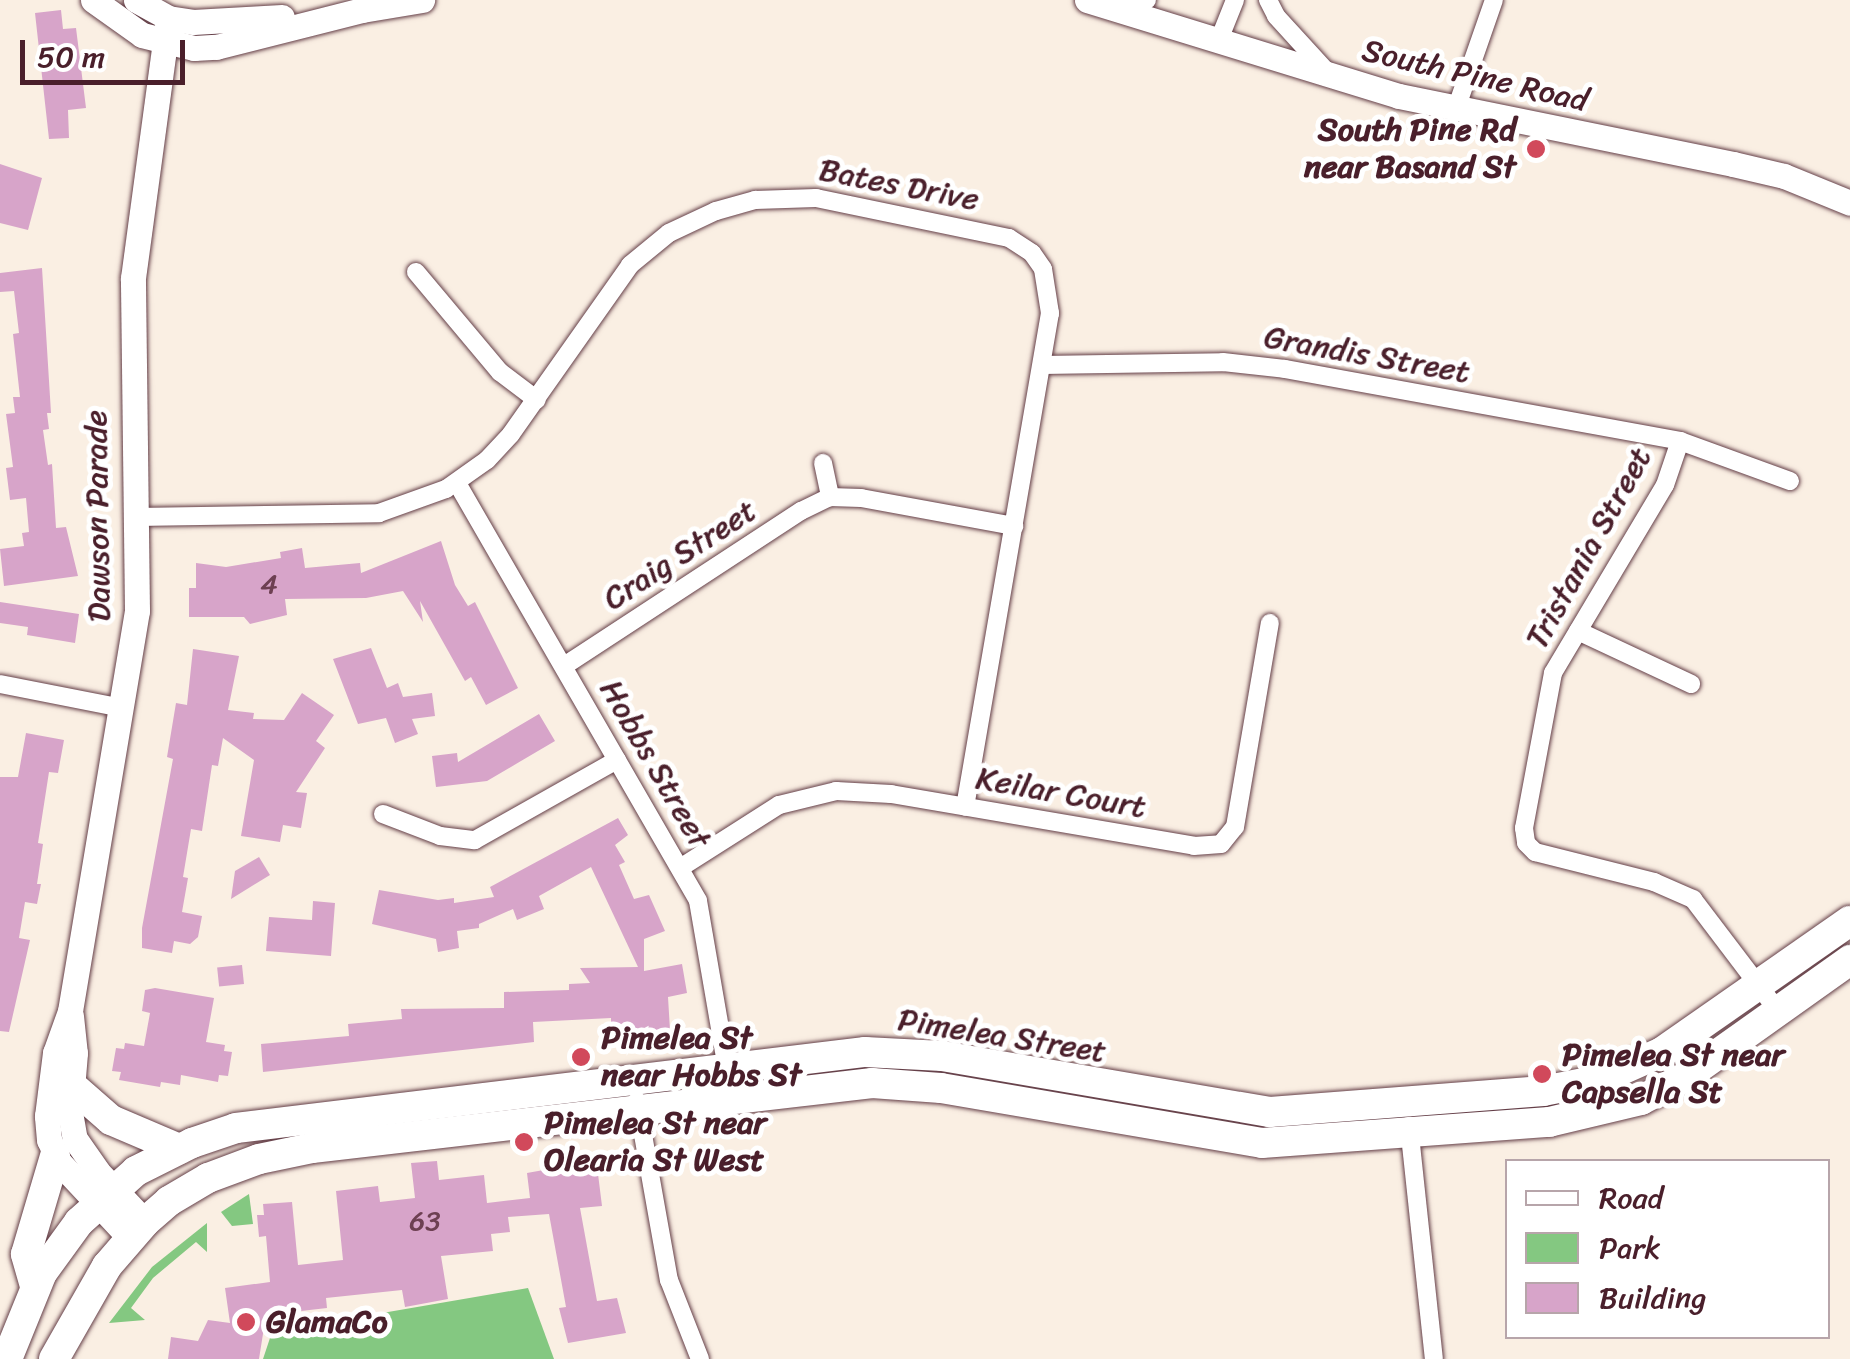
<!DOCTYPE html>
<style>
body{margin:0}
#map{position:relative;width:1850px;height:1359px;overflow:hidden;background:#faefe3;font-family:Sriracha,sans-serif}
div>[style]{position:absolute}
.green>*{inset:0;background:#84c881}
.building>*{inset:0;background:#d7a4c9;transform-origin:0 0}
.roads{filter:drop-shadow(0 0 2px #643e47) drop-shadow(0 0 2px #643e47)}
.street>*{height:18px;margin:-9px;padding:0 9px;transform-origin:9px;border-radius:9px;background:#fff}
.secondary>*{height:25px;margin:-12.5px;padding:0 12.5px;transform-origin:12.5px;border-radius:12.5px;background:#fff}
.primary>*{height:30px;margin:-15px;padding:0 15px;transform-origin:15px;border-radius:15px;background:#fff}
.dots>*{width:28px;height:28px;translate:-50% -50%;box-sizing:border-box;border:5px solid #fff;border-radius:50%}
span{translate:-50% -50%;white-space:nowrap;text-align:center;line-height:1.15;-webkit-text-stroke:10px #fff;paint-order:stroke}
.number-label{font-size:28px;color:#6d4052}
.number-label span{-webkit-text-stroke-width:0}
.street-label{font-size:32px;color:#4a1f2b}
.poi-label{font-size:32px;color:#4a1f2b;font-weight:700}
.right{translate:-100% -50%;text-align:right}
.left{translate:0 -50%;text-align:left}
.legend{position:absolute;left:1505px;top:1159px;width:325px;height:180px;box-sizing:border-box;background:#fff;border:2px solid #b7a5aa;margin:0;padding:12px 18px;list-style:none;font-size:30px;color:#4a1f2b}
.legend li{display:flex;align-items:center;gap:20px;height:50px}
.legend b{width:50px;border:2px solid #b7a5aa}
.scale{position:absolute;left:20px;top:40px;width:165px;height:45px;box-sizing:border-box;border:5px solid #4a1f2b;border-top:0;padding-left:12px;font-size:30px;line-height:35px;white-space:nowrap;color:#4a1f2b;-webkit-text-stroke:8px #fff;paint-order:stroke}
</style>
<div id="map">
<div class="green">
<i style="clip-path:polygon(249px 1194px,253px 1224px,232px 1226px,221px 1212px)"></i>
<i style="clip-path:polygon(207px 1223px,207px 1252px,196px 1242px,153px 1278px,131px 1308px,145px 1320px,109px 1323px,152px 1267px)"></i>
<i style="clip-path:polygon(528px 1288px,554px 1359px,263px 1359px,272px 1332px)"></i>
</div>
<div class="building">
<i style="clip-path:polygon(61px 10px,63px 29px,76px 28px,86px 108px,68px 110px,69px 138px,49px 139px,35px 13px)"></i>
<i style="clip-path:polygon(0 164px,42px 178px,28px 230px,0 223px)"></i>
<i style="clip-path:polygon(42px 268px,51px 413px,47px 413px,49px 429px,43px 430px,48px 465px,52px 464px,56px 528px,66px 527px,78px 576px,4px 586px,0 549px,24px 546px,22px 533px,29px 532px,26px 498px,10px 500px,6px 468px,13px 467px,6px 414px,15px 413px,13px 397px,20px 397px,13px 334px,19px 333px,14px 291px,0 292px,0 273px)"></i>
<i style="clip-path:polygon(441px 541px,455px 585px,468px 606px,475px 602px,518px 688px,486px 705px,471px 677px,465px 681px,420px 601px,423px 622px,403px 591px,366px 598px,285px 599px,287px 615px,250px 624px,244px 617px,189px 617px,189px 588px,196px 588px,196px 563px,226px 567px,281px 558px,280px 552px,302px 548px,305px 568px,360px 563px,361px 573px)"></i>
<i style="clip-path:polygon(0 602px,79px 614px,75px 643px,27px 635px,28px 627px,0 623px)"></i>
<i style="clip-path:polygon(371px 648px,387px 688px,398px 683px,403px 697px,432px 693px,435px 716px,412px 719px,418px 734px,395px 743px,386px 718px,358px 724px,333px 659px)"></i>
<i style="clip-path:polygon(193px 649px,239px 656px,228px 710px,254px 713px,253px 719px,284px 720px,302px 693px,334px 715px,316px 741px,325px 748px,296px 792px,307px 793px,301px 828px,283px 825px,280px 842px,241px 836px,254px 760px,223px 738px,218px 766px,212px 765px,202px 831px,191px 829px,183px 877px,188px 878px,182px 912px,202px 916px,198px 937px,190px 944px,174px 941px,172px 953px,142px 948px,142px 928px,173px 759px,167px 757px,176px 703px,187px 705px)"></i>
<i style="clip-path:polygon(539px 714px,555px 741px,487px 781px,436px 787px,432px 756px,457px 753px,458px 762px)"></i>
<i style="clip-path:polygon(26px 733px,64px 740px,58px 773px,49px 772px,38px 843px,43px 844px,37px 884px,41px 884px,37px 904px,25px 902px,19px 938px,30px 940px,9px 1032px,0 1031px,0 777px,18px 777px)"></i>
<i style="clip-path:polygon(618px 818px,628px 835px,615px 845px,625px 862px,619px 865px,634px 899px,649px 895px,665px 931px,644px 939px,644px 971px,682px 964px,687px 993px,668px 997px,670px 1030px,611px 1032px,611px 1018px,533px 1022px,534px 1042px,263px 1072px,261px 1044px,349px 1036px,348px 1024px,402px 1019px,401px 1009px,504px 1008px,504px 992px,569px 990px,569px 984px,590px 983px,580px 968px,638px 967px,591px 867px,539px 896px,544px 909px,517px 920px,513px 909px,479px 924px,479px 928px,457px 931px,459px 948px,438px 952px,436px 939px,372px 924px,379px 890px,438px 900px,454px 898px,454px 903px,494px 897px,490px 887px)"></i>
<i style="clip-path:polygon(259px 857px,270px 875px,231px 899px,235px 871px)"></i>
<i style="clip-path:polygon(313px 901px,335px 903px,331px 956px,266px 951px,269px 917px,312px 920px)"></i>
<i style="left:242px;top:965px;width:19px;height:25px;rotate:84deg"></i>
<i style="clip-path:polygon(155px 988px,214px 998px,206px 1042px,225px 1045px,224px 1051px,232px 1052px,228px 1076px,219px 1075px,218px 1082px,181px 1075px,180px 1085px,161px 1082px,160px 1087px,119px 1080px,121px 1072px,112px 1071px,116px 1048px,124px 1049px,125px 1043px,144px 1046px,150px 1013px,142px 1011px,145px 990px)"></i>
<i style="clip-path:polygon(437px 1161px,439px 1180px,484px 1175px,487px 1203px,530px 1198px,527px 1173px,577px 1164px,577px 1168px,597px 1166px,602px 1206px,580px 1208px,597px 1301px,617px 1298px,626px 1333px,568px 1343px,559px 1308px,566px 1307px,549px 1214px,508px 1217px,510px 1232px,491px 1234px,493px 1251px,441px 1256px,448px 1299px,405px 1307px,402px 1290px,326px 1298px,327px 1308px,266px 1315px,259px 1359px,168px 1359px,171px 1337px,198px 1341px,208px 1320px,230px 1323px,225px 1288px,270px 1282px,266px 1236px,259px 1237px,257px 1215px,264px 1215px,263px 1204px,292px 1202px,298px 1265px,343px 1260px,336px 1191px,378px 1186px,380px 1202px,415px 1198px,411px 1163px)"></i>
</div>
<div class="roads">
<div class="street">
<i style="left:1268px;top:0;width:18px;rotate:63deg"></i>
<i style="left:1276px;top:16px;width:77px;rotate:47.6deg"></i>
<i style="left:1112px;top:1px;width:35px;rotate:-2deg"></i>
<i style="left:1219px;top:40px;width:43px;rotate:-68.2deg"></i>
<i style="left:1456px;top:109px;width:115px;rotate:-70.8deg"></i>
<i style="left:416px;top:272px;width:131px;rotate:50deg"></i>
<i style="left:500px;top:372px;width:46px;rotate:37.1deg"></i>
<i style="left:1042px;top:365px;width:181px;rotate:-0.9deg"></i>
<i style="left:1223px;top:362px;width:62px;rotate:6.4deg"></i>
<i style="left:1285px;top:369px;width:402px;rotate:10.3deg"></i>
<i style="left:1680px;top:441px;width:117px;rotate:20deg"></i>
<i style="left:1680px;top:441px;width:46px;rotate:108.8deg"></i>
<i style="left:1665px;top:485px;width:219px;rotate:120.8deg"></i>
<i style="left:1553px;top:673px;width:158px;rotate:100.6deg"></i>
<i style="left:1524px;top:828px;width:15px;rotate:82deg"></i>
<i style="left:1526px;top:843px;width:13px;rotate:45deg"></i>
<i style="left:1535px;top:852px;width:123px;rotate:14.1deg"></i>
<i style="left:1654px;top:882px;width:43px;rotate:23.6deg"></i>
<i style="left:1693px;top:899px;width:141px;rotate:52.8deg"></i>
<i style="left:823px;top:463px;width:35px;rotate:78deg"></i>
<i style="left:457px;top:483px;width:482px;rotate:60deg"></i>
<i style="left:698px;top:901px;width:177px;rotate:80.2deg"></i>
<i style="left:136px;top:517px;width:243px;rotate:-0.9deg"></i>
<i style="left:379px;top:513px;width:71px;rotate:-19.7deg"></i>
<i style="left:446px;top:489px;width:50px;rotate:-35.3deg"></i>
<i style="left:487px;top:460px;width:35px;rotate:-47deg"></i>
<i style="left:511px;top:434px;width:207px;rotate:-54.8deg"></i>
<i style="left:630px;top:265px;width:50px;rotate:-39.4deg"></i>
<i style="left:669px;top:233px;width:52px;rotate:-25.1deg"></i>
<i style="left:716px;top:211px;width:41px;rotate:-15.8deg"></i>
<i style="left:755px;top:200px;width:61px;rotate:-1.9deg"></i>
<i style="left:816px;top:198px;width:197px;rotate:11.7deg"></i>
<i style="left:1009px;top:238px;width:27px;rotate:33deg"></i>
<i style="left:1032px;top:253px;width:19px;rotate:55deg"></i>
<i style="left:1043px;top:269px;width:45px;rotate:81deg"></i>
<i style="left:1050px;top:313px;width:501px;rotate:99.76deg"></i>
<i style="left:1578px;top:631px;width:125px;rotate:25.1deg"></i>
<i style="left:564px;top:666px;width:283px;rotate:-33.2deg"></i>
<i style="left:801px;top:511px;width:32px;rotate:-26deg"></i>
<i style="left:830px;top:497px;width:31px;rotate:2deg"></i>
<i style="left:861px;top:498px;width:156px;rotate:10.4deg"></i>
<i style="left:0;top:684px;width:124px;rotate:11.1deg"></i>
<i style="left:383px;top:814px;width:61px;rotate:21.1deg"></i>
<i style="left:440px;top:836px;width:35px;rotate:7deg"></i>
<i style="left:475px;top:840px;width:163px;rotate:-29.4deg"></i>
<i style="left:680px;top:868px;width:117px;rotate:-32.5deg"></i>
<i style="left:779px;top:805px;width:59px;rotate:-13.8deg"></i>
<i style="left:836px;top:791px;width:55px;rotate:3.1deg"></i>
<i style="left:891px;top:794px;width:307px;rotate:9.7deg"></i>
<i style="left:1194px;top:846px;width:27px;rotate:-4deg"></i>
<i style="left:1221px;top:844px;width:22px;rotate:-51deg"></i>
<i style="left:1235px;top:827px;width:207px;rotate:-80.3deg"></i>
<i style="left:637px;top:1101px;width:182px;rotate:79.9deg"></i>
<i style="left:669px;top:1280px;width:85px;rotate:68.6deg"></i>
<i style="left:1409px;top:1126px;width:234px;rotate:83.9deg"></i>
</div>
<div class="secondary">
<i style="left:93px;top:0;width:60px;rotate:35.5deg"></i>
<i style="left:142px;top:35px;width:54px;rotate:14deg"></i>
<i style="left:194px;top:48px;width:22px;rotate:-3deg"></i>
<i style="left:216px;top:47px;width:151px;rotate:-14.2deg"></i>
<i style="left:362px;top:10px;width:61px;rotate:-9.5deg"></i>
<i style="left:136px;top:0;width:37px;rotate:29deg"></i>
<i style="left:168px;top:18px;width:25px;rotate:9deg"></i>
<i style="left:193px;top:22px;width:89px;rotate:-3.2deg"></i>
<i style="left:1087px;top:0;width:326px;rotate:17.1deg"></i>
<i style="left:1399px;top:96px;width:341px;rotate:11.5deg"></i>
<i style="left:1733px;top:164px;width:52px;rotate:13.2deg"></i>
<i style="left:1784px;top:176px;width:71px;rotate:22.2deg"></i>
<i style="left:71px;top:1016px;width:37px;rotate:84deg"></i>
<i style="left:75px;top:1053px;width:59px;rotate:94.8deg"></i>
<i style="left:70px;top:1112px;width:27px;rotate:80deg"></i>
<i style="left:75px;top:1139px;width:39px;rotate:55deg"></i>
<i style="left:97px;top:1171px;width:70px;rotate:46.7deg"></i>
<i style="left:130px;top:1238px;width:104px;rotate:-133.1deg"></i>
<i style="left:59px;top:1162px;width:24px;rotate:-114deg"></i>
<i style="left:49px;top:1140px;width:24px;rotate:-95deg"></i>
<i style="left:47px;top:1116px;width:64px;rotate:-82.8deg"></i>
<i style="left:55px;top:1053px;width:45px;rotate:-70.3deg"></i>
<i style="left:70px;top:1011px;width:406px;rotate:-80.5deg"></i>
<i style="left:137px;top:611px;width:333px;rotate:-90.7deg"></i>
<i style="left:133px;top:278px;width:262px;rotate:-82.3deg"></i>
</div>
<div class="primary">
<i style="left:71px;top:1085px;width:53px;rotate:41.2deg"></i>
<i style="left:111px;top:1120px;width:74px;rotate:23.1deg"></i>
<i style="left:35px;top:1286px;width:33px;rotate:-106deg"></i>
<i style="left:26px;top:1254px;width:102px;rotate:-73.5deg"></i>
<i style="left:7px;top:1359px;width:93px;rotate:-67.9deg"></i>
<i style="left:42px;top:1273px;width:63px;rotate:-54deg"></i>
<i style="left:79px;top:1222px;width:76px;rotate:-41.8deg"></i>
<i style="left:136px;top:1171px;width:63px;rotate:-26.6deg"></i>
<i style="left:192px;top:1143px;width:46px;rotate:-18.8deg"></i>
<i style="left:236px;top:1128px;width:634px;rotate:-6.89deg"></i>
<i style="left:865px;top:1052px;width:77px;rotate:3deg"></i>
<i style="left:942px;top:1056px;width:333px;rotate:9.7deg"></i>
<i style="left:1270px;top:1112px;width:274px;rotate:-4.4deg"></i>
<i style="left:1543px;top:1091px;width:57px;rotate:-11.1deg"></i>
<i style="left:1599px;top:1080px;width:69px;rotate:-24deg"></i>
<i style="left:1662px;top:1052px;width:229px;rotate:-34.9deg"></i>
<i style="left:54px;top:1359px;width:107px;rotate:-60.3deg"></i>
<i style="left:107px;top:1266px;width:58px;rotate:-49.2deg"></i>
<i style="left:145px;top:1222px;width:32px;rotate:-41deg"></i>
<i style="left:169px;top:1201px;width:45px;rotate:-30.5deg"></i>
<i style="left:208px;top:1178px;width:54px;rotate:-20.4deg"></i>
<i style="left:259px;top:1159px;width:54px;rotate:-11.7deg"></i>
<i style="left:312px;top:1148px;width:564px;rotate:-6.62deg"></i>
<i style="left:872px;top:1083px;width:69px;rotate:4.1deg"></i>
<i style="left:941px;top:1088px;width:326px;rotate:9.7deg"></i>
<i style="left:1262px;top:1143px;width:288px;rotate:-4.2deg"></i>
<i style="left:1549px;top:1122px;width:95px;rotate:-13.4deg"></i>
<i style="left:1641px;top:1100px;width:48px;rotate:-27.1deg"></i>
<i style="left:1684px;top:1078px;width:204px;rotate:-35.4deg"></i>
</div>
</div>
<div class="dots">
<i style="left:1536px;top:149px;background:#d1495b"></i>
<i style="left:581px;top:1057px;background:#d1495b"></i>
<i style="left:1542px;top:1074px;background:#d1495b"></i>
<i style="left:524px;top:1142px;background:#d1495b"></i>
<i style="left:246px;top:1322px;background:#d1495b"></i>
</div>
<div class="number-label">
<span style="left:269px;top:584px">4</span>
<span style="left:425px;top:1221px">63</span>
</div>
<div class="street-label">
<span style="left:1475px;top:76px;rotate:13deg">South Pine Road</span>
<span style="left:899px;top:185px;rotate:11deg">Bates Drive</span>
<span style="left:1367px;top:355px;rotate:10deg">Grandis Street</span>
<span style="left:98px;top:516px;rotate:-91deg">Dawson Parade</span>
<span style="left:1589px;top:548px;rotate:-61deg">Tristania Street</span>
<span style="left:680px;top:555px;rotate:-33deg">Craig Street</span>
<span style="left:655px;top:764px;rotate:60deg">Hobbs Street</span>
<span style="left:1061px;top:793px;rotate:10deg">Keilar Court</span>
<span style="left:1002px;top:1036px;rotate:9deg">Pimelea Street</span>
</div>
<div class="poi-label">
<span class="right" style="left:1516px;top:149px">South Pine Rd<br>near Basand St</span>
<span class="left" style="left:601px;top:1057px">Pimelea St<br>near Hobbs St</span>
<span class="left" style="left:1562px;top:1074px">Pimelea St near<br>Capsella St</span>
<span class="left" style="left:544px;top:1142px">Pimelea St near<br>Olearia St West</span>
<span class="left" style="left:266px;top:1322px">GlamaCo</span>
</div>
<ul class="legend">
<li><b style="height:12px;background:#fff"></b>Road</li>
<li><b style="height:28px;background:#84c881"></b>Park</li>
<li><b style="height:28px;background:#d7a4c9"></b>Building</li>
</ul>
<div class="scale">50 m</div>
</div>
